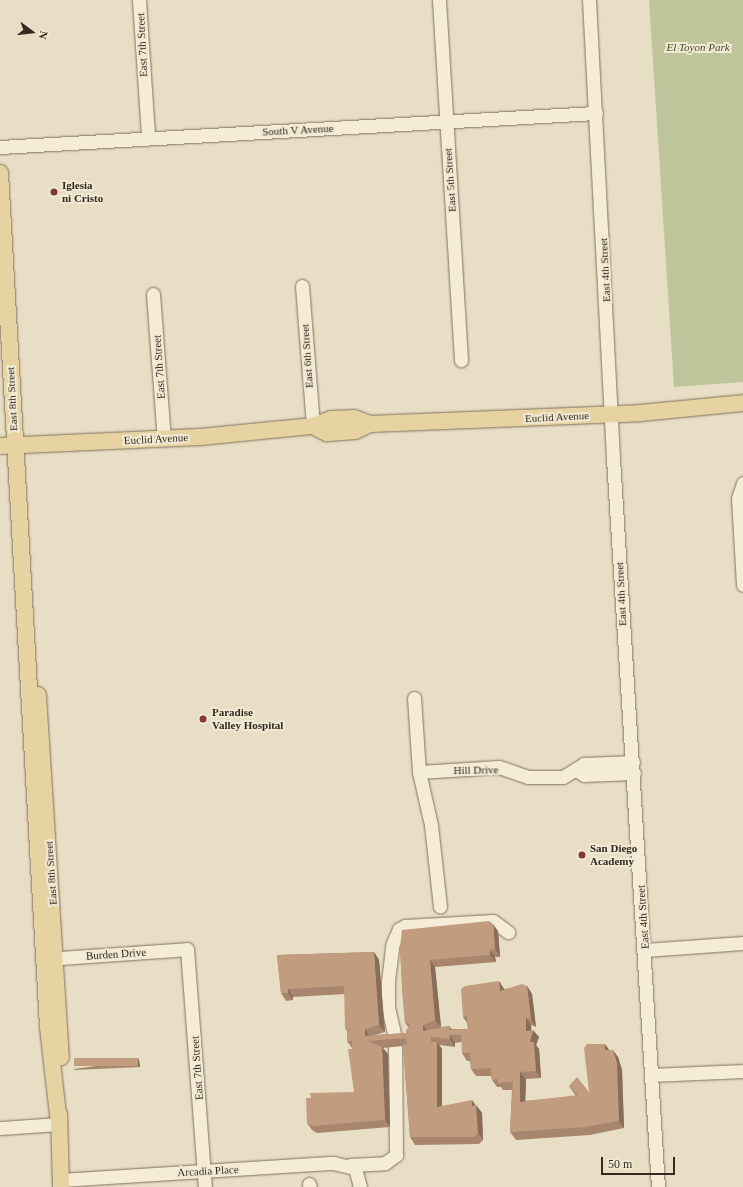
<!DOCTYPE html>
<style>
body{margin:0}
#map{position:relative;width:743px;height:1187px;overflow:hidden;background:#e8dec5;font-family:"Times New Roman",serif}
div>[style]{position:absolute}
.green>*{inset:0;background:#bfc59a}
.roads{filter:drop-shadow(0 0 1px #81715d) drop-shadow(0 0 1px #81715d)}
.minor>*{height:13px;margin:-6.5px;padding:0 6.5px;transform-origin:6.5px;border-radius:6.5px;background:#f4ecd7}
.major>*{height:16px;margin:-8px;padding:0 8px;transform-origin:8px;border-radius:8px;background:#e7d3a1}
.wall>*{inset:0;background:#a7866d}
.shaded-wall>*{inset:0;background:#886d59}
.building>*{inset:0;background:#c29c7f;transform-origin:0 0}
.dots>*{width:11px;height:11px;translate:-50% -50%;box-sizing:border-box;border:2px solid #f1e9d3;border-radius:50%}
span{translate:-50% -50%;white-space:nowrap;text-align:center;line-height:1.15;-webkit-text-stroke:4px #f1e9d3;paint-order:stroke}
.street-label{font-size:11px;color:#33291f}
.park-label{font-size:11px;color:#434d28;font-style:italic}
.poi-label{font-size:11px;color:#33291f;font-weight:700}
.left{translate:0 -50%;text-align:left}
.north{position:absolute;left:12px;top:12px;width:40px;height:40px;-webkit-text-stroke:3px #f1e9d3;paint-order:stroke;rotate:105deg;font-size:11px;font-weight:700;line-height:16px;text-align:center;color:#33291f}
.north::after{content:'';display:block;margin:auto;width:14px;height:18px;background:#33291f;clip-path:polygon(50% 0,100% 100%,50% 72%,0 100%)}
.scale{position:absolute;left:601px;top:1157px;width:74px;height:18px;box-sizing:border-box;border:2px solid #33291f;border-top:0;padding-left:5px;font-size:12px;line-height:14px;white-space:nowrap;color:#33291f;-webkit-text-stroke:3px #f1e9d3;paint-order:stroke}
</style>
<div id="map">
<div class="green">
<i style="clip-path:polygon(649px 0,743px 0,743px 382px,674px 387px)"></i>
</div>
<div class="roads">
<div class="minor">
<i style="left:139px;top:0;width:137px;rotate:86.2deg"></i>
<i style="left:439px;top:0;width:361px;rotate:86.5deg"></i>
<i style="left:589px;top:0;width:459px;rotate:87deg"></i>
<i style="left:613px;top:458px;width:730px;rotate:86.47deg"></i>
<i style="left:0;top:147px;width:597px;rotate:-3.27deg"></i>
<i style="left:302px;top:286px;width:140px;rotate:85.5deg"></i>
<i style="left:153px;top:294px;width:145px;rotate:85.7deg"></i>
<i style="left:743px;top:483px;width:16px;rotate:108deg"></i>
<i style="left:738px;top:498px;width:87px;rotate:86.7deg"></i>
<i style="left:414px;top:698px;width:74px;rotate:86.1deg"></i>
<i style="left:419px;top:772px;width:54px;rotate:77.2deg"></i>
<i style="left:431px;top:825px;width:82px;rotate:83.7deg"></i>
<i style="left:578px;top:771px;width:7px;rotate:34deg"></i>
<i style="left:584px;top:775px;width:50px;rotate:-2.3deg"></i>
<i style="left:419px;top:772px;width:80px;rotate:-3.6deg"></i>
<i style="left:499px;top:767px;width:31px;rotate:19deg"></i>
<i style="left:528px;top:777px;width:35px"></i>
<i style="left:563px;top:777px;width:25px;rotate:-32deg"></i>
<i style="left:584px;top:764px;width:49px;rotate:-2.3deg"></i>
<i style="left:645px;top:950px;width:98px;rotate:-4.1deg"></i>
<i style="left:45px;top:959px;width:142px;rotate:-4deg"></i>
<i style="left:187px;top:949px;width:239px;rotate:85.7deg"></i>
<i style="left:396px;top:1042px;width:35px;rotate:-103deg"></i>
<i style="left:388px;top:1008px;width:27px;rotate:-90deg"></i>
<i style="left:388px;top:981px;width:38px;rotate:-83deg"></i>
<i style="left:393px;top:943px;width:15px;rotate:-67deg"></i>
<i style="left:399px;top:929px;width:7px;rotate:-27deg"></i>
<i style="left:405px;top:926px;width:88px;rotate:-3.3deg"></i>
<i style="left:493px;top:921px;width:19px;rotate:36deg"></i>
<i style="left:651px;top:1075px;width:92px;rotate:-2.5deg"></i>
<i style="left:0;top:1128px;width:59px;rotate:-3.9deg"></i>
<i style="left:350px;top:1165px;width:35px;rotate:-3deg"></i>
<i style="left:385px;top:1163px;width:14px;rotate:-36deg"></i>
<i style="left:396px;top:1155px;width:108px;rotate:-90.5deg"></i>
<i style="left:60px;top:1180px;width:274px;rotate:-3.6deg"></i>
<i style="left:333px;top:1163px;width:23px;rotate:13deg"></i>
<i style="left:355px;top:1168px;width:20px;rotate:75deg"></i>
<i style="left:309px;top:1184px;width:3px;rotate:72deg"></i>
</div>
<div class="major">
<i style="left:0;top:173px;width:855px;rotate:86.78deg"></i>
<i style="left:48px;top:1027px;width:98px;rotate:83.5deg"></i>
<i style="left:313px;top:426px;width:16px;rotate:27deg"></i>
<i style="left:327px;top:433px;width:28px;rotate:-4deg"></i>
<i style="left:355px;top:431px;width:17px;rotate:-25deg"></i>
<i style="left:370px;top:424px;width:270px;rotate:-2.3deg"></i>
<i style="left:640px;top:413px;width:103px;rotate:-5.5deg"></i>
<i style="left:0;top:446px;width:200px;rotate:-2.6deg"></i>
<i style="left:200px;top:437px;width:114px;rotate:-5.6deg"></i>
<i style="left:313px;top:426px;width:19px;rotate:-21deg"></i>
<i style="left:331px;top:419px;width:23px;rotate:-2deg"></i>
<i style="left:354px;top:418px;width:17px;rotate:21deg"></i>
<i style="left:38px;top:695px;width:363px;rotate:86.4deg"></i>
<i style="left:59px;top:1114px;width:73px;rotate:88.4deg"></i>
</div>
</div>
<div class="wall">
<i style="clip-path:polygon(498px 931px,500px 957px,495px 957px,496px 962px,435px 967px,441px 1027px,449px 1026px,452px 1029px,468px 1029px,467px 1023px,463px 1017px,499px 981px,504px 989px,527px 986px,532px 994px,536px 1027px,531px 1025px,531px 1030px,539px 1037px,536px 1045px,539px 1049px,541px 1078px,526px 1079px,525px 1101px,576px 1096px,569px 1086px,589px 1092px,609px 1050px,618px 1057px,622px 1070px,624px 1128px,590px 1135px,516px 1140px,510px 1132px,512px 1090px,503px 1090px,501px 1087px,497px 1087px,492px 1080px,491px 1076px,476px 1076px,471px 1069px,470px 1061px,467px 1061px,462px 1053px,462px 1042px,455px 1043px,455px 1047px,439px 1045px,442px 1049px,442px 1106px,476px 1105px,482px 1113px,483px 1140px,479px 1144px,415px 1145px,410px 1137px,403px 1046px,383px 1048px,388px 1054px,390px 1127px,317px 1133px,312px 1130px,307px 1123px,354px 1092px,352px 1048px,347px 1041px,347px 1031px,345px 1028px,345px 994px,293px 997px,293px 1000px,286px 1001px,281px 993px,277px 955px,374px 952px,379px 960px,385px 1032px,375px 1035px,406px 1033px,409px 1028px,405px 1023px,400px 948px)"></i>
<i style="clip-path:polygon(139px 1060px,140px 1067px,75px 1070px,74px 1069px)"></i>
</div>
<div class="shaded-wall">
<i style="clip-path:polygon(493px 924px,498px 931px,500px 957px,495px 949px)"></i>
<i style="clip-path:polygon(490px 950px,495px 957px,496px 962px,490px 955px)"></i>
<i style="clip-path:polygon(374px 952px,379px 960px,385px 1032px,379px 1025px)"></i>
<i style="clip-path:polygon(430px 960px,435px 967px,441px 1027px,435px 1020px)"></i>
<i style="clip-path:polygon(499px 981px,504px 989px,505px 998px,500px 991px)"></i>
<i style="clip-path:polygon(527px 986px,532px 994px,536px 1027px,531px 1019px)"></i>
<i style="clip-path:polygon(288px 989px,293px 997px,293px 1000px,288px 993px)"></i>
<i style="clip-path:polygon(526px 1018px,531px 1025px,532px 1036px,533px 1030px,539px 1037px,536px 1045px,539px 1049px,541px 1078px,536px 1071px,530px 1042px,526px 1031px)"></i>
<i style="clip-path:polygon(423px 1025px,428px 1032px,423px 1031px)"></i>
<i style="clip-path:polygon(365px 1029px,370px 1037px,365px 1036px)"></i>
<i style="clip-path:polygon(450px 1035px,455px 1043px,455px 1047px,450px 1039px)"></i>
<i style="clip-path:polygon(437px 1042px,442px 1049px,442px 1114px,437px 1107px)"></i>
<i style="clip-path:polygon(605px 1044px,610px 1051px,605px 1050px)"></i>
<i style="clip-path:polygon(382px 1047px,388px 1054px,390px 1127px,385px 1120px)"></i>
<i style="clip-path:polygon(613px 1050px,618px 1057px,622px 1070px,624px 1128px,619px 1121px)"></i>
<i style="clip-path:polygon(138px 1058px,139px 1060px,140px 1067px,138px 1066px)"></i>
<i style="clip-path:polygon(520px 1072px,526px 1079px,525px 1110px,520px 1102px)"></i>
<i style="clip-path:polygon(472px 1100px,477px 1107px,476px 1105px,482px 1113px,483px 1140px,478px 1133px,472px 1106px)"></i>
</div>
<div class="building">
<i style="clip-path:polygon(489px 921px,493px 924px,495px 949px,490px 950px,490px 955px,430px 960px,435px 1020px,423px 1025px,423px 1031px,449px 1026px,449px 1030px,468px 1029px,467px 1016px,463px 1017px,461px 989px,465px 986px,499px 981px,500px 991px,522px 984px,527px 986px,531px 1019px,526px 1018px,526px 1031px,533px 1030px,530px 1042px,534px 1042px,536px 1071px,520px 1072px,520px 1102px,578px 1095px,569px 1086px,577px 1077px,589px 1092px,584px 1048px,587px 1044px,605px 1044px,605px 1050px,613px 1050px,617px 1063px,619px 1121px,585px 1127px,510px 1132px,513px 1079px,512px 1082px,498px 1083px,498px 1079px,492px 1080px,491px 1068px,471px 1069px,470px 1053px,462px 1053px,461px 1035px,450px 1035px,450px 1039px,431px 1037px,431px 1042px,437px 1042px,437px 1107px,472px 1100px,472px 1106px,476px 1105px,478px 1133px,474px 1137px,410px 1137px,403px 1044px,407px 1044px,406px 1038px,367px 1041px,382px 1047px,385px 1120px,312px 1126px,307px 1123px,306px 1098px,311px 1098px,310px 1093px,354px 1092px,348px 1049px,352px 1049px,352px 1041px,347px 1041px,347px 1031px,350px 1031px,345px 1028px,344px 986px,288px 989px,288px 993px,281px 993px,277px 955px,374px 952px,379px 1025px,365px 1029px,365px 1036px,406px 1033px,406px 1029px,410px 1028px,409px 1023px,405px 1023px,402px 991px,400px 948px,402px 930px)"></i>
<i style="left:138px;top:1058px;width:8px;height:64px;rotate:90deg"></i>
</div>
<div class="dots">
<i style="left:54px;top:192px;background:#893534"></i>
<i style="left:203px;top:719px;background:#893534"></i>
<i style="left:582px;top:855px;background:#893534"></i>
</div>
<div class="street-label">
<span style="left:142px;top:45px;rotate:-93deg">East 7th Street</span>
<span style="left:298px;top:130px;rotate:-3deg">South V Avenue</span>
<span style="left:450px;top:180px;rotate:-94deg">East 5th Street</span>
<span style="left:605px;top:270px;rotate:-93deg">East 4th Street</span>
<span style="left:307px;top:356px;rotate:-94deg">East 6th Street</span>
<span style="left:159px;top:367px;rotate:-94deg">East 7th Street</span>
<span style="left:12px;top:399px;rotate:-93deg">East 8th Street</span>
<span style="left:557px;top:417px;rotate:-3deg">Euclid Avenue</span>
<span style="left:156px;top:439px;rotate:-3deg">Euclid Avenue</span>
<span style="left:621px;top:594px;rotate:-93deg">East 4th Street</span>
<span style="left:476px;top:770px;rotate:-1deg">Hill Drive</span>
<span style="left:51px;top:873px;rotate:-94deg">East 8th Street</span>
<span style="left:643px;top:917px;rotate:-94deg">East 4th Street</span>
<span style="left:116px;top:954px;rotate:-4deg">Burden Drive</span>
<span style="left:197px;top:1068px;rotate:-94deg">East 7th Street</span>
<span style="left:208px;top:1171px;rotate:-3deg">Arcadia Place</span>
</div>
<div class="park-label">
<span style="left:698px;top:47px">El Toyon Park</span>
</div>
<div class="poi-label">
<span class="left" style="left:62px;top:192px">Iglesia<br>ni Cristo</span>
<span class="left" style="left:212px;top:719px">Paradise<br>Valley Hospital</span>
<span class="left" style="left:590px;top:855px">San Diego<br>Academy</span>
</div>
<div class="north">N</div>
<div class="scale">50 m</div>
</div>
